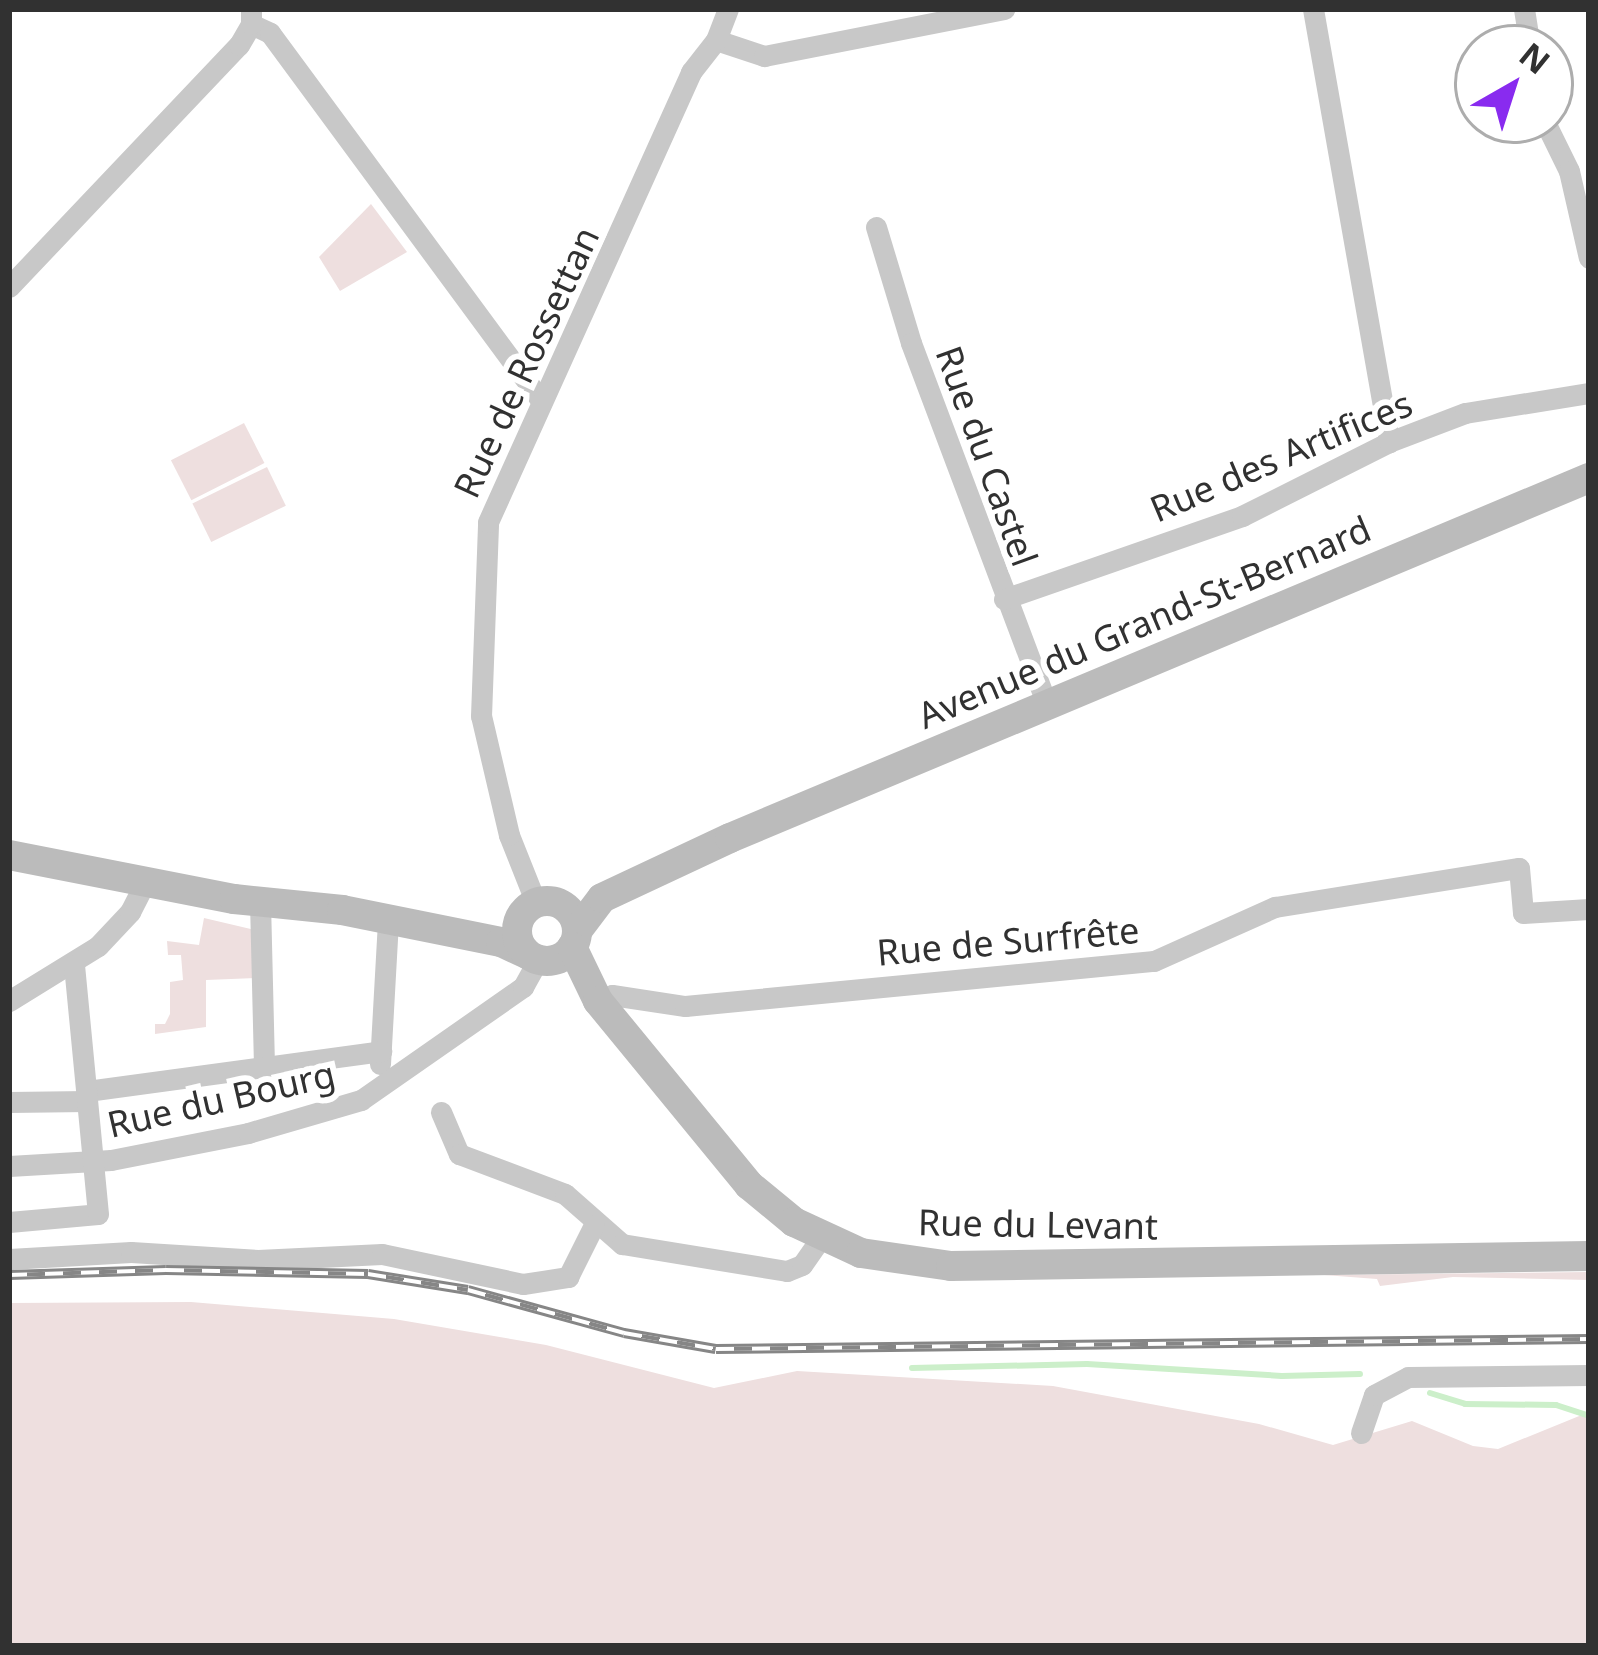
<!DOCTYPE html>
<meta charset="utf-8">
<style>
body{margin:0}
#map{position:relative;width:1598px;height:1655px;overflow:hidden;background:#fff;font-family:"Noto Sans",sans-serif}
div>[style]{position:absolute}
.green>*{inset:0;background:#eedfdf;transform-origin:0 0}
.stream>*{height:6px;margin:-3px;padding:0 3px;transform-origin:3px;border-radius:3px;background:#ccefca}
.street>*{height:21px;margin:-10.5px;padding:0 10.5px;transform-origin:10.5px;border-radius:10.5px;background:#c8c8c8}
.secondary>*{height:30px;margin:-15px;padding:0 15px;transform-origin:15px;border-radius:15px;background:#bbb}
.secondary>.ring{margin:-15px;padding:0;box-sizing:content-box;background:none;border:30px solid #bbb;border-radius:50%}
.rail>*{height:10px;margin-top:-5px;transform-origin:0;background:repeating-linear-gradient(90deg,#fff 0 18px,#868686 0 36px);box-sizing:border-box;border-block:3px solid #868686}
span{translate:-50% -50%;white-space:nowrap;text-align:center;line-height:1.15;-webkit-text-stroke:12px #fff;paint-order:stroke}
.street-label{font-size:36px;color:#313131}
.frame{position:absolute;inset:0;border:12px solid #313131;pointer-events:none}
.north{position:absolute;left:1454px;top:24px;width:120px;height:120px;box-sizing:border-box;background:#fff;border:3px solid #adadad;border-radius:50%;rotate:39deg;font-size:33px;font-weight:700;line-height:48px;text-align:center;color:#313131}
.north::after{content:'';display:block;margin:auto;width:42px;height:54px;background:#892bef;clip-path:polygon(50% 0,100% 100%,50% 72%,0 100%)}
</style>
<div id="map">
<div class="green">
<i style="clip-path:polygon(371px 204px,407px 252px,340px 291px,319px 257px)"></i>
<i style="left:244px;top:423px;width:45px;height:82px;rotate:63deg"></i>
<i style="left:267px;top:467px;width:43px;height:83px;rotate:64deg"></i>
<i style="clip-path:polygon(204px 918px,255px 930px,256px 978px,206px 980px,206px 1027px,155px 1034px,155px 1024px,165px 1024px,170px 1014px,170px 982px,183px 980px,181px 955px,168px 955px,167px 941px,199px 945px)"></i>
<i style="clip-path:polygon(1589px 1272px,1589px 1280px,1453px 1277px,1380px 1286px,1377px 1279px,1324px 1275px)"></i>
<i style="clip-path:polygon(191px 1302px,394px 1319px,546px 1345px,714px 1388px,797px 1371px,1053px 1386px,1259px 1424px,1333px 1445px,1412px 1421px,1473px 1446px,1498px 1449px,1589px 1412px,1589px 1646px,9px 1646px,9px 1303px)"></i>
</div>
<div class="stream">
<i style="left:912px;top:1368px;width:175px;rotate:-1.3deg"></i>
<i style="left:1087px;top:1364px;width:195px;rotate:3.5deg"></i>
<i style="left:1282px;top:1376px;width:78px;rotate:-1.5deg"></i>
<i style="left:1430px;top:1393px;width:37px;rotate:17deg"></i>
<i style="left:1465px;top:1404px;width:91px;rotate:0.6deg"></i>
<i style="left:1556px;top:1405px;width:35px;rotate:18deg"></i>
</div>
<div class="street">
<i style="left:1313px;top:9px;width:440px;rotate:80deg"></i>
<i style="left:1524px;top:9px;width:39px;rotate:81deg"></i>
<i style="left:251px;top:24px;width:21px;rotate:25deg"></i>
<i style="left:270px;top:33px;width:457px;rotate:53.6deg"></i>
<i style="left:716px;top:40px;width:51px;rotate:18.4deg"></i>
<i style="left:764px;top:56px;width:245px;rotate:-11.1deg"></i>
<i style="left:1544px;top:120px;width:57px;rotate:63.9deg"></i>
<i style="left:1569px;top:171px;width:89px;rotate:77.1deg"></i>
<i style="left:876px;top:227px;width:121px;rotate:73.2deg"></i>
<i style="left:911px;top:343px;width:386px;rotate:69.4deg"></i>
<i style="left:9px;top:287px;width:334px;rotate:-46.5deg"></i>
<i style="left:239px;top:45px;width:24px;rotate:-60deg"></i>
<i style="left:251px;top:24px;width:15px;rotate:-90deg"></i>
<i style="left:1004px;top:599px;width:252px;rotate:-19.2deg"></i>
<i style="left:1242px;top:516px;width:165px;rotate:-26.7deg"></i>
<i style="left:1389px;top:442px;width:81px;rotate:-20.9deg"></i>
<i style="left:1465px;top:413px;width:126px;rotate:-9.2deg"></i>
<i style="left:260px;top:902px;width:165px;rotate:88.6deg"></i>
<i style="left:536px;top:903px;width:73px;rotate:-111.7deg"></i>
<i style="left:509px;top:835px;width:122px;rotate:-103.2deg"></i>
<i style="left:481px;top:716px;width:194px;rotate:-87.9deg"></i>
<i style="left:488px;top:522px;width:494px;rotate:-65.7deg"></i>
<i style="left:691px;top:72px;width:41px;rotate:-52deg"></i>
<i style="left:716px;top:40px;width:33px;rotate:-69deg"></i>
<i style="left:9px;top:1001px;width:105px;rotate:-31.7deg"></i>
<i style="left:98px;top:946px;width:47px;rotate:-46.7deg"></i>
<i style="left:130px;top:912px;width:34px;rotate:-63deg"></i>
<i style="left:598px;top:1001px;width:15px;rotate:-23deg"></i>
<i style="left:612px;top:995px;width:74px;rotate:8.6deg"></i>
<i style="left:685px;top:1006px;width:471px;rotate:-5.5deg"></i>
<i style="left:1154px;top:961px;width:133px;rotate:-24.1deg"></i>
<i style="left:1275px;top:907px;width:247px;rotate:-9.1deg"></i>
<i style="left:1519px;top:868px;width:45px;rotate:84.9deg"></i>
<i style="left:1523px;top:913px;width:66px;rotate:-3.5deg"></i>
<i style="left:380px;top:1064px;width:143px;rotate:-86.8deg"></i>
<i style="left:87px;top:1091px;width:297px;rotate:-7.7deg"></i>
<i style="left:9px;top:1102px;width:78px;rotate:-0.7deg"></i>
<i style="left:441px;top:1112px;width:46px;rotate:66.8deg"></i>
<i style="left:459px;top:1154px;width:113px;rotate:20.7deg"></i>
<i style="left:565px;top:1194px;width:76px;rotate:41.3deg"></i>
<i style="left:622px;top:1244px;width:167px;rotate:9.3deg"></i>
<i style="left:787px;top:1271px;width:16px;rotate:-22deg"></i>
<i style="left:802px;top:1265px;width:35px;rotate:-55deg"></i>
<i style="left:9px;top:1166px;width:102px;rotate:-3.4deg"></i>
<i style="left:111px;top:1160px;width:140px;rotate:-11.1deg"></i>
<i style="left:248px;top:1133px;width:118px;rotate:-16.3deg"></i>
<i style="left:361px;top:1100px;width:198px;rotate:-34.9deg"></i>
<i style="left:523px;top:987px;width:31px;rotate:-61deg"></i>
<i style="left:9px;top:1222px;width:89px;rotate:-5.1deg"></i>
<i style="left:98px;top:1214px;width:250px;rotate:-95.5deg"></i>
<i style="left:9px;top:1259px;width:122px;rotate:-3.3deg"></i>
<i style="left:131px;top:1252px;width:127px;rotate:3.6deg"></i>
<i style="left:258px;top:1260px;width:124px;rotate:-2.8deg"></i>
<i style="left:382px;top:1254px;width:144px;rotate:12deg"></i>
<i style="left:523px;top:1284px;width:46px;rotate:-8.8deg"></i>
<i style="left:568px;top:1277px;width:58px;rotate:-63.4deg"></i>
<i style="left:1361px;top:1433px;width:40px;rotate:-71.1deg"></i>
<i style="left:1374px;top:1395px;width:38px;rotate:-28deg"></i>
<i style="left:1408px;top:1377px;width:181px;rotate:-0.6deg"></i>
</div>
<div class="secondary">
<i style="left:9px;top:855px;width:229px;rotate:11.1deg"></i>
<i style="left:234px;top:899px;width:109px;rotate:5.8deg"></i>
<i style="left:342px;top:910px;width:162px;rotate:11.4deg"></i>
<i style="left:501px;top:942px;width:29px;rotate:25deg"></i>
<i class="ring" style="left:517px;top:901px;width:30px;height:30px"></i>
<i style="left:577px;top:931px;width:41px;rotate:-52.9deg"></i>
<i style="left:602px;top:898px;width:141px;rotate:-25.1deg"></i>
<i style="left:730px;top:838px;width:931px;rotate:-22.74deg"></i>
<i style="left:572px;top:947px;width:60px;rotate:64.3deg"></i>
<i style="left:598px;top:1001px;width:238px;rotate:50.6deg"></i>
<i style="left:749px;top:1185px;width:58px;rotate:39.4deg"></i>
<i style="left:794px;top:1222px;width:74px;rotate:24.8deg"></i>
<i style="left:861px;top:1253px;width:91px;rotate:8.2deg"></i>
<i style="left:951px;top:1266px;width:638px;rotate:-0.9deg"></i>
</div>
<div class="rail">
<i style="left:9px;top:1275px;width:157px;rotate:-1.8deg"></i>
<i style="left:166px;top:1270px;width:202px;rotate:1.1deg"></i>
<i style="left:368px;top:1274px;width:101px;rotate:9.1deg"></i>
<i style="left:468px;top:1290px;width:162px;rotate:15.4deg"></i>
<i style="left:624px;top:1333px;width:93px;rotate:9.9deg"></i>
<i style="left:716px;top:1349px;width:873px;rotate:-0.66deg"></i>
</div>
<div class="street-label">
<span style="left:526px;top:362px;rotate:-65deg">Rue de Rossettan</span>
<span style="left:987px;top:456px;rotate:70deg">Rue du Castel</span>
<span style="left:1281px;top:456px;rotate:-23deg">Rue des Artifices</span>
<span style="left:1144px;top:622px;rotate:-23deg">Avenue du Grand-St-Bernard</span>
<span style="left:1008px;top:941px;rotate:-5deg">Rue de Surfrête</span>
<span style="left:221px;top:1099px;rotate:-13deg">Rue du Bourg</span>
<span style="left:1038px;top:1224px;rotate:1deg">Rue du Levant</span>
</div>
<div class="frame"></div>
<div class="north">N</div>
</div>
